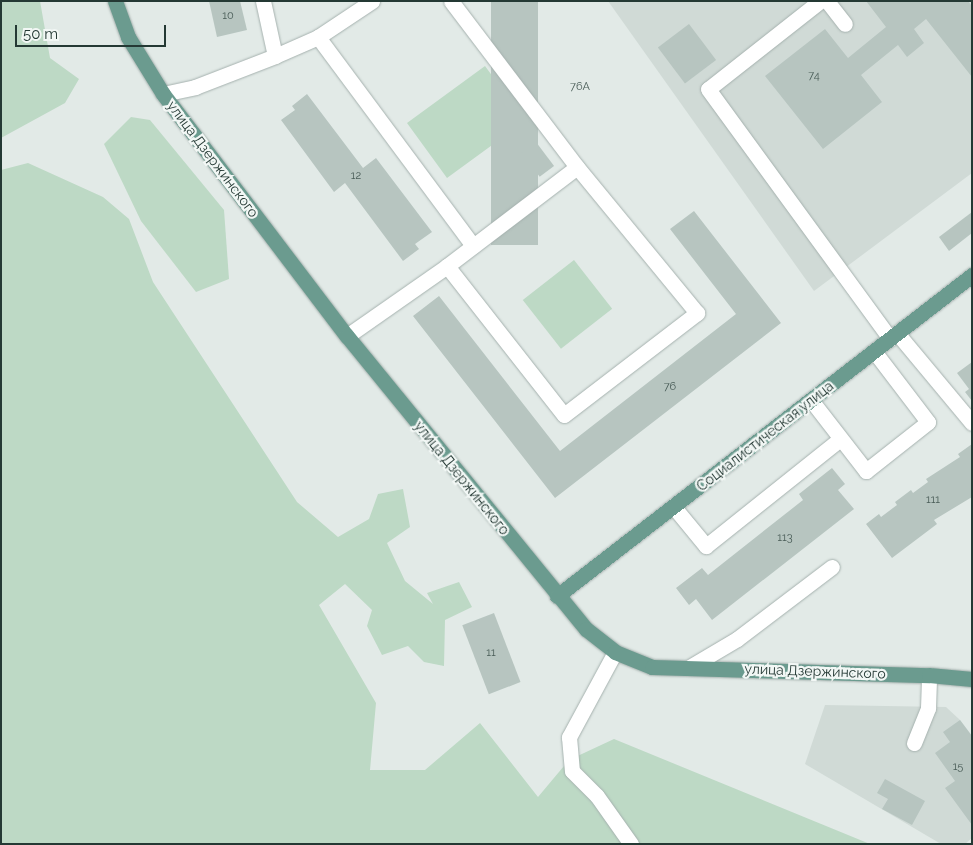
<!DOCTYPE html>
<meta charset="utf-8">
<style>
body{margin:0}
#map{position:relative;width:973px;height:845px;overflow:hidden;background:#e2eae7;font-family:Raleway,sans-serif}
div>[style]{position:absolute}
.built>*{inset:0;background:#d0dad6}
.green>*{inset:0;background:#bdd9c5;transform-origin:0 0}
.building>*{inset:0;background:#b7c5c0;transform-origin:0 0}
.roads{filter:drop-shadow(0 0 1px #a5b1ae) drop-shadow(0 0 1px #a5b1ae)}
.minor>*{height:15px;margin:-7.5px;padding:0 7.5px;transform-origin:7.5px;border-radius:7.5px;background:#fff}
.major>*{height:15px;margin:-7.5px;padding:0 7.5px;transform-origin:7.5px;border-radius:7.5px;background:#6b9b8f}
span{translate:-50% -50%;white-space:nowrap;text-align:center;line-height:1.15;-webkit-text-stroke:4.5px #f2f7f5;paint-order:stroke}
.number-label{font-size:11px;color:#495c57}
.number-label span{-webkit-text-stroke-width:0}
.street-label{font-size:14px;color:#243934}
.frame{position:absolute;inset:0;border:2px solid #243934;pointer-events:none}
.scale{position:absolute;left:15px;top:25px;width:151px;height:22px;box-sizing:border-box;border:2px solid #243934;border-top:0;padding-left:6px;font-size:15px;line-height:18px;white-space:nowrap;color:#243934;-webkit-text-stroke:4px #f2f7f5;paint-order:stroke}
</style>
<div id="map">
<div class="built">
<i style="clip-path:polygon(608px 1px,972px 1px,972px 173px,814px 291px)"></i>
<i style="clip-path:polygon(825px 705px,946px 707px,960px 720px,972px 736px,972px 838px,965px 844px,941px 844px,805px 764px)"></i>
</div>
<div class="green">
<i style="clip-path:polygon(1px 1px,40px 1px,50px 58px,79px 79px,65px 103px,1px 138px)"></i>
<i style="clip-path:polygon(485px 66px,510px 100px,498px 108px,514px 129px,447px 178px,407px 123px)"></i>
<i style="clip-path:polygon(131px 117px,150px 120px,224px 210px,229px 279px,196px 292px,141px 221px,104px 144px)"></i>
<i style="clip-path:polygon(28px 163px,103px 197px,129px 219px,153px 282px,297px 502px,338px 537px,369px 519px,378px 494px,403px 489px,410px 527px,387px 543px,405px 581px,433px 604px,427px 593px,459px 582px,472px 607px,445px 620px,444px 666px,424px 662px,408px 646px,382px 655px,367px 626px,372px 610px,345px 584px,319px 605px,376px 703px,370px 770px,425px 770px,480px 723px,538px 797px,569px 760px,614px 739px,870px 844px,1px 844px,1px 170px)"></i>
<i style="left:574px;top:260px;width:62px;height:65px;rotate:52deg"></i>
</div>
<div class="building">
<i style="clip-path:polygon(209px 1px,240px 1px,247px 30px,217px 37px)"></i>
<i style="left:491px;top:1px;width:47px;height:244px"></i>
<i style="clip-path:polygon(866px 1px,968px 1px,972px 6px,972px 77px,926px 19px,914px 29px,924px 43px,907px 57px,898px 45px,861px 75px,882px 102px,823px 149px,765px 76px,825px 29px,848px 58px,886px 27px)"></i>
<i style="left:689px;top:24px;width:45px;height:39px;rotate:53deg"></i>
<i style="clip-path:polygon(307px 94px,363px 168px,376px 158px,432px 232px,415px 244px,419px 249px,403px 261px,345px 183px,334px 192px,281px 120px,295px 110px,292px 106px)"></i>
<i style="left:536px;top:142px;width:30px;height:18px;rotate:53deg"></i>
<i style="clip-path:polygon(694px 211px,781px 323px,555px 498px,413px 316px,439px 296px,560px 451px,736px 314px,670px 229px)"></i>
<i style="clip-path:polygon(972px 212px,972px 233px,949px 251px,939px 237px)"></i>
<i style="clip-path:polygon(972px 362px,972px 401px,965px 392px,969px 389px,957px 373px)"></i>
<i style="clip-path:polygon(972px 444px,972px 497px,934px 520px,937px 524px,892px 558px,866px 524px,879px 514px,881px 517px,897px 505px,895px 502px,911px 490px,913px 493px,928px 482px,926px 479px,960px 457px,958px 454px)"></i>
<i style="clip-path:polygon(832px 468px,845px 484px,838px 490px,854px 509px,712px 620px,696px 599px,689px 605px,676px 588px,702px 568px,708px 575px,803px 500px,799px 494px)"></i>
<i style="left:494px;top:613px;width:74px;height:34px;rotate:69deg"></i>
<i style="clip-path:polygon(960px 720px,972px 736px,972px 825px,945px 788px,955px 781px,935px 753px,950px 742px,943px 732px)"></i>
<i style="clip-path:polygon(885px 779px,925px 801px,912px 825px,882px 809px,888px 799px,877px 793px)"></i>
</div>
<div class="roads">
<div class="minor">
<i style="left:263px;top:1px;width:56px;rotate:77.7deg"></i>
<i style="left:820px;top:1px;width:142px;rotate:141.8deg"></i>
<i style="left:708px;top:89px;width:309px;rotate:53.9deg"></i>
<i style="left:827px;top:1px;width:29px;rotate:52deg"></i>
<i style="left:318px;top:37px;width:260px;rotate:53.4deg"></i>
<i style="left:163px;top:94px;width:33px;rotate:-12deg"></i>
<i style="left:195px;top:87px;width:86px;rotate:-21.2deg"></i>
<i style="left:275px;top:56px;width:47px;rotate:-23.8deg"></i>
<i style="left:318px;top:37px;width:65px;rotate:-33.7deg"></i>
<i style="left:447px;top:266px;width:163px;rotate:-37.3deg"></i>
<i style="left:897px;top:333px;width:117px;rotate:50.2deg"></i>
<i style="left:347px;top:336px;width:122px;rotate:-35deg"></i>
<i style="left:447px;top:266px;width:189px;rotate:51.9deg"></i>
<i style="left:564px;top:415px;width:168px;rotate:-37.5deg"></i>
<i style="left:697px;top:313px;width:189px;rotate:-129.4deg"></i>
<i style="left:577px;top:167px;width:208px;rotate:-127.2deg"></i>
<i style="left:811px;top:400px;width:90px;rotate:52.2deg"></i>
<i style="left:866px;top:471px;width:79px;rotate:-38.3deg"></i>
<i style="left:928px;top:422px;width:89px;rotate:-127.3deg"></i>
<i style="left:673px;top:506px;width:52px;rotate:50.5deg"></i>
<i style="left:706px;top:546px;width:171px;rotate:-38.6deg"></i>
<i style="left:615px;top:652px;width:97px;rotate:118.4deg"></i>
<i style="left:569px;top:737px;width:34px;rotate:85deg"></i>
<i style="left:572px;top:771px;width:35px;rotate:45deg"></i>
<i style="left:597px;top:796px;width:59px;rotate:54.7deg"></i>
<i style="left:688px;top:668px;width:57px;rotate:-30.6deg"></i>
<i style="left:737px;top:639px;width:119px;rotate:-37.2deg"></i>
<i style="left:914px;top:743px;width:38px;rotate:-68deg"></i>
<i style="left:928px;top:708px;width:33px;rotate:-88deg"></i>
</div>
<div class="major">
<i style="left:115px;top:1px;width:38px;rotate:70deg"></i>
<i style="left:128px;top:37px;width:67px;rotate:58.4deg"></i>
<i style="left:163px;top:94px;width:304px;rotate:52.8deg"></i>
<i style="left:347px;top:336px;width:378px;rotate:50.8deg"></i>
<i style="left:586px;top:629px;width:37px;rotate:38deg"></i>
<i style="left:615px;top:652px;width:40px;rotate:22deg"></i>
<i style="left:652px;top:667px;width:277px;rotate:1.7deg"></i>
<i style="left:929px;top:675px;width:43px;rotate:5.3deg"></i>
<i style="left:557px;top:596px;width:525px;rotate:-37.72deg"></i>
</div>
</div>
<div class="number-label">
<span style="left:228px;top:16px">10</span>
<span style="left:814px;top:76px">74</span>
<span style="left:580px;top:87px">76А</span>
<span style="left:356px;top:176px">12</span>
<span style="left:670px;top:387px">76</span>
<span style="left:933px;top:500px">111</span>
<span style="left:785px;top:538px">113</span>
<span style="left:491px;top:653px">11</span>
<span style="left:958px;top:767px">15</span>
</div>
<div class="street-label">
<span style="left:213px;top:159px;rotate:53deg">улица Дзержинского</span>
<span style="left:765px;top:436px;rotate:-38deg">Социалистическая улица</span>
<span style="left:462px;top:478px;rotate:51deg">улица Дзержинского</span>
<span style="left:815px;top:671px;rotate:2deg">улица Дзержинского</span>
</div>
<div class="frame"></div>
<div class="scale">50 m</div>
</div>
